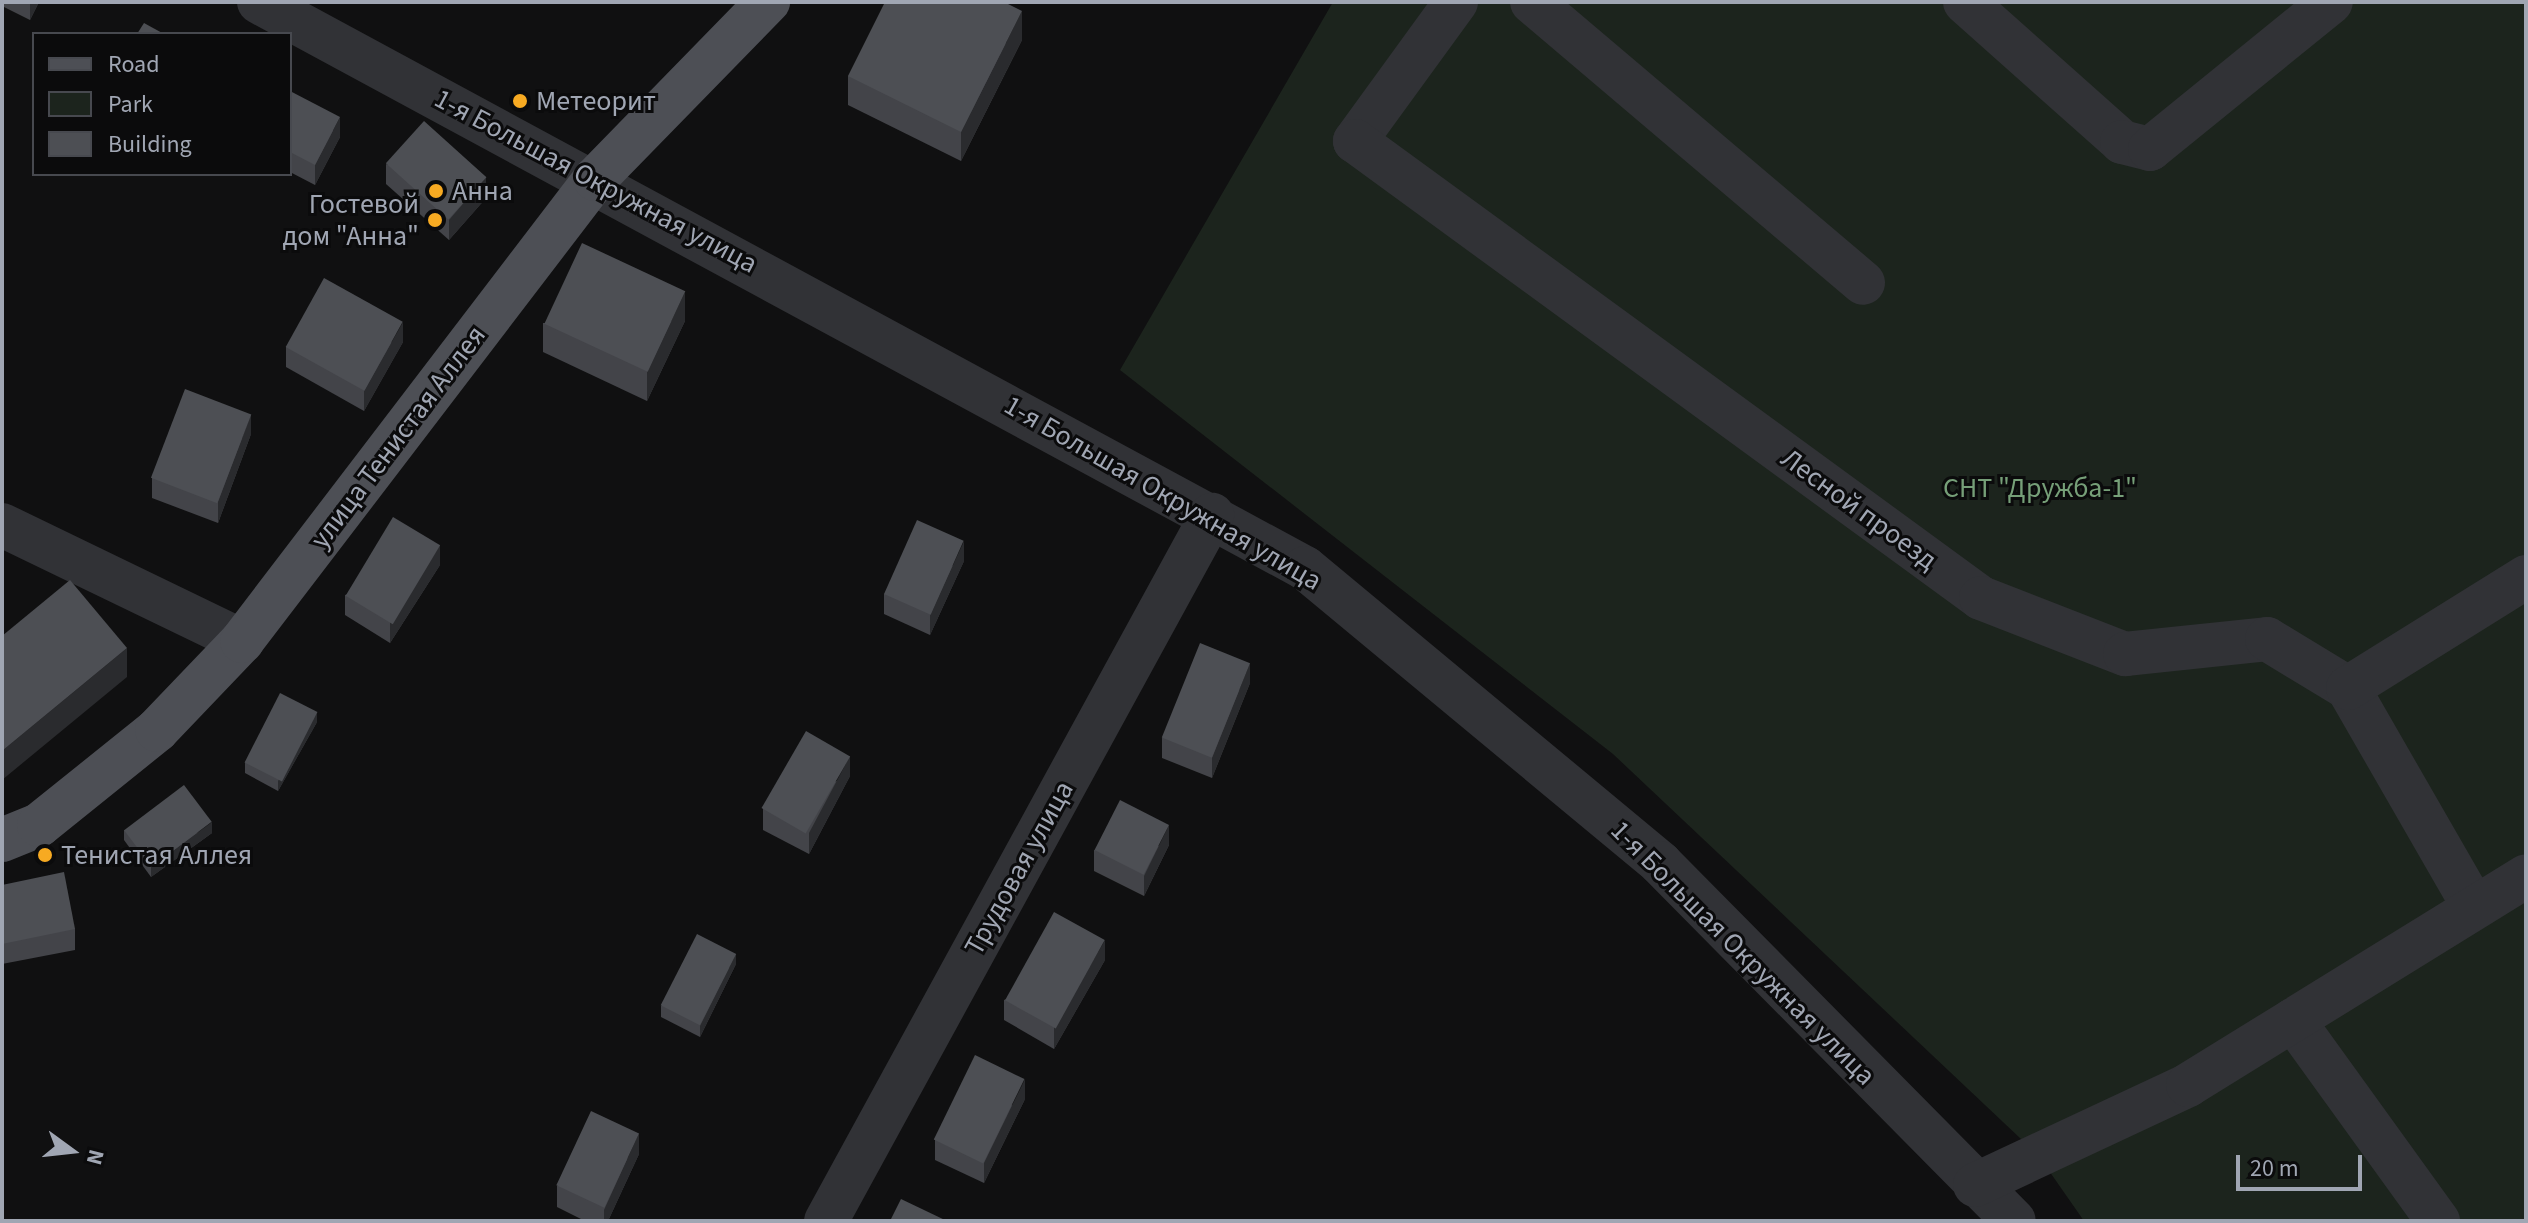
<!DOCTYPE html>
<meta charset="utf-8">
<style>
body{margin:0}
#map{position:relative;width:2528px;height:1223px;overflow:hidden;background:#101011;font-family:"Source Sans 3",sans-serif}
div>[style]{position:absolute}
.green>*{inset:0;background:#1c241d}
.minor>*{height:44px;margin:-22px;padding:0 22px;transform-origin:22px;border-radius:22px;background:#313236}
.major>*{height:44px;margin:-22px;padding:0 22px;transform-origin:22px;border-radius:22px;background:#4d4f55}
.wall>*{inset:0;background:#434449}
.shaded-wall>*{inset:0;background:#2a2b2e}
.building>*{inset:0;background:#4d4f54;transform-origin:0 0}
.dots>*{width:22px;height:22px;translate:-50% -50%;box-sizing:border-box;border:4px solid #0b0b0c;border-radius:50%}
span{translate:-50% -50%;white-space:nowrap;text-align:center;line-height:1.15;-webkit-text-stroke:6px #0b0b0c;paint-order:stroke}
.poi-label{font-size:28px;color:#a0a6b3}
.left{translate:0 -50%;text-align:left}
.right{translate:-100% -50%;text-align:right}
.street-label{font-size:28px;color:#a0a6b3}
.park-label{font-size:28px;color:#769f78}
.frame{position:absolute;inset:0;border:4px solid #a0a6b3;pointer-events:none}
.legend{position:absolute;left:32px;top:32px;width:260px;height:144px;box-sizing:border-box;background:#0b0b0c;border:2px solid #47494f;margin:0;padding:10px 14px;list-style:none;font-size:24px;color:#a0a6b3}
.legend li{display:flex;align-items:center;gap:16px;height:40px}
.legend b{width:40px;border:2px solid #47494f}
.north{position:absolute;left:32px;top:1111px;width:80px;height:80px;-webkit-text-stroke:6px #0b0b0c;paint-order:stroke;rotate:105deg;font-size:22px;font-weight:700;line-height:32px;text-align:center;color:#a0a6b3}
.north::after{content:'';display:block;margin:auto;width:28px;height:36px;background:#a0a6b3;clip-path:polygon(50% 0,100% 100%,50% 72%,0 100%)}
.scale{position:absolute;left:2236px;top:1155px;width:126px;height:36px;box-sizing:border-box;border:4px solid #a0a6b3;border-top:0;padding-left:10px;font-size:24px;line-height:28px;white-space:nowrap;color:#a0a6b3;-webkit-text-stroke:6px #0b0b0c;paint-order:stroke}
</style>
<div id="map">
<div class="green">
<i style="clip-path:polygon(1333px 2px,2526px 2px,2526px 1221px,2084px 1221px,2038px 1155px,1613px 754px,1120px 370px)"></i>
</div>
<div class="minor">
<i style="left:259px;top:2px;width:1189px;rotate:28.42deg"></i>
<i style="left:1305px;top:568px;width:462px;rotate:39.7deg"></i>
<i style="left:1660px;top:863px;width:503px;rotate:45.32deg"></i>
<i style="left:1456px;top:2px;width:172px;rotate:126deg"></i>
<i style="left:1355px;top:141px;width:775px;rotate:36.13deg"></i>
<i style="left:1981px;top:598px;width:155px;rotate:21.3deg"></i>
<i style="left:2125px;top:654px;width:143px;rotate:-6deg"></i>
<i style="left:2267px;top:639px;width:95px;rotate:31.2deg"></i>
<i style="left:2348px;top:688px;width:253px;rotate:60.1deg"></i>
<i style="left:1532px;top:2px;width:434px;rotate:40.3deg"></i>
<i style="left:1965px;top:2px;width:210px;rotate:41.7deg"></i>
<i style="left:2122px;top:142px;width:29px;rotate:14deg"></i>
<i style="left:2150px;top:149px;width:233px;rotate:-39.1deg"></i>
<i style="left:2px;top:525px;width:267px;rotate:25.8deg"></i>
<i style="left:2348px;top:688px;width:210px;rotate:-31.9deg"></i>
<i style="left:2293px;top:1020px;width:248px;rotate:54.2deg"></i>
<i style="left:1975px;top:1185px;width:235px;rotate:-25.1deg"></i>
<i style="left:2188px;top:1085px;width:397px;rotate:-31.7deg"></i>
<i style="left:826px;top:1221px;width:805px;rotate:-61.33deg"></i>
</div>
<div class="major">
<i style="left:2px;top:840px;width:40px;rotate:-22deg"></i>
<i style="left:39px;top:825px;width:151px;rotate:-38.8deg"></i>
<i style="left:157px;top:730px;width:123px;rotate:-46.3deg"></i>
<i style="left:242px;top:641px;width:581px;rotate:-52.62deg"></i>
<i style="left:595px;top:179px;width:248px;rotate:-45.7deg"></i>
</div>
<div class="wall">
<i style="clip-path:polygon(2px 2px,39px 2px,30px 20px,2px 6px)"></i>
<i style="clip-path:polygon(1022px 40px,961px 161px,848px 105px,848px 76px)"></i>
<i style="clip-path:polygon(290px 91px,340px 137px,315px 185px,290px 172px)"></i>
<i style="clip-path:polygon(386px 164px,486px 198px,449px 240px,386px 184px)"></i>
<i style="clip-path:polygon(685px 321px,647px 401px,543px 352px,543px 323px)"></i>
<i style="clip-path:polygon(403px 342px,364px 411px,286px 367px,286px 347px)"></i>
<i style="clip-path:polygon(251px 434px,218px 523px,152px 498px,152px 478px)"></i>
<i style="clip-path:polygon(964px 561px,930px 635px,884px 614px,884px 594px)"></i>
<i style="clip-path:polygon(440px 565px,390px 643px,345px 615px,345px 595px)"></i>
<i style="clip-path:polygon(1250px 683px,1212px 778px,1162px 758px,1162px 738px)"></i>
<i style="clip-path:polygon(317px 722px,278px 791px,245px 773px,245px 763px)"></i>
<i style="clip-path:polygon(850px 776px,809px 854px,763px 830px,763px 809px)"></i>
<i style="clip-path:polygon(124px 830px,212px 833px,151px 877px,124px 840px)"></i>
<i style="clip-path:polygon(1169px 845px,1144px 896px,1094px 871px,1094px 850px)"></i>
<i style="clip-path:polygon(2px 885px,75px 929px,75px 950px,2px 964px)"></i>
<i style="clip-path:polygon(1105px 960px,1054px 1049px,1004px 1020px,1004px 1000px)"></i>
<i style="clip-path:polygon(736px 964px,700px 1037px,661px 1017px,661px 1006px)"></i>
<i style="clip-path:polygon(1025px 1099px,984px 1183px,935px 1160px,935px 1140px)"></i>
<i style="clip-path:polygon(639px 1154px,608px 1221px,585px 1221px,557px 1207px,557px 1186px)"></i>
</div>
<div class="shaded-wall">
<i style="clip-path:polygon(30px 2px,39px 2px,30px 20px)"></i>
<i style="clip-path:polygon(1022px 11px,1022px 40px,961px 161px,961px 132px)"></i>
<i style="clip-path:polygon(340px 117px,340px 137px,315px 185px,315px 165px)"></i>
<i style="clip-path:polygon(486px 177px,486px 198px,449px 240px,449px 220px)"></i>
<i style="clip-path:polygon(685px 292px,685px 321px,647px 401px,647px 372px)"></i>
<i style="clip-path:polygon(403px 322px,403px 342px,364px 411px,364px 391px)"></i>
<i style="clip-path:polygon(251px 414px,251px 434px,218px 523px,218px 502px)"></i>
<i style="clip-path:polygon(964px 541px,964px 561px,930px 635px,930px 615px)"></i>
<i style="clip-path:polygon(440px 545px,440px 565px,390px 643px,390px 623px)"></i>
<i style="clip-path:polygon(127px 648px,127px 677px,2px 780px,2px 751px)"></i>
<i style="clip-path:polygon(1250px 663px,1250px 683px,1212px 778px,1212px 758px)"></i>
<i style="clip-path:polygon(317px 712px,317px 722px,278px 791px,278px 781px)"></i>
<i style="clip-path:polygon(850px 756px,850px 776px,809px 854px,809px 833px)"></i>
<i style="clip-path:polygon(212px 822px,212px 833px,151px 877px,151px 867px)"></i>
<i style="clip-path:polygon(1169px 825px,1169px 845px,1144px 896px,1144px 876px)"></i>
<i style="clip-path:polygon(1105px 940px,1105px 960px,1054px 1049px,1054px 1028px)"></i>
<i style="clip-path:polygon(736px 954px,736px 964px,700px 1037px,700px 1026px)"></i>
<i style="clip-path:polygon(1025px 1079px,1025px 1099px,984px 1183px,984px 1163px)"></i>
<i style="clip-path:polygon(639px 1133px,639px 1154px,608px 1221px,604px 1221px,604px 1210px)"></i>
</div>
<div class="building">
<i style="clip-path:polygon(885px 2px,1004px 2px,1022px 11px,961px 132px,848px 76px)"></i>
<i style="clip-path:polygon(144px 23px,164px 34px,137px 34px)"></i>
<i style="clip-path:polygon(290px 91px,340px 117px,315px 165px,290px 152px)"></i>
<i style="left:424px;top:121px;width:84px;height:57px;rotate:42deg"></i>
<i style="left:582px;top:243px;width:114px;height:89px;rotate:25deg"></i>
<i style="left:324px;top:278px;width:90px;height:79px;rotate:29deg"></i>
<i style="left:185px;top:389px;width:71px;height:95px;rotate:21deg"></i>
<i style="left:393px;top:517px;width:55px;height:92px;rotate:31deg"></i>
<i style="left:917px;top:520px;width:51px;height:81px;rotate:24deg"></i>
<i style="clip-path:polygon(70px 580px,127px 648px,2px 751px,2px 636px)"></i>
<i style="left:1200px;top:643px;width:54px;height:102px;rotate:22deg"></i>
<i style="left:280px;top:693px;width:42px;height:78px;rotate:27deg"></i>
<i style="left:806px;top:731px;width:51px;height:89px;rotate:30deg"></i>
<i style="left:184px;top:785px;width:46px;height:75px;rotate:53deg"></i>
<i style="left:1120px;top:800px;width:55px;height:56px;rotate:27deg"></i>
<i style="clip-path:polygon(64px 872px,75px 929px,2px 944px,2px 885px)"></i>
<i style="left:1054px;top:912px;width:58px;height:101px;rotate:29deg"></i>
<i style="left:697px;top:934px;width:44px;height:80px;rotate:27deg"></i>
<i style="left:975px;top:1055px;width:55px;height:94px;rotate:26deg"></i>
<i style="left:591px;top:1111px;width:53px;height:82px;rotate:25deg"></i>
<i style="clip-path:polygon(901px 1199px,947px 1221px,890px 1221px)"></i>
</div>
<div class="dots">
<i style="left:520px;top:101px;background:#f7aa22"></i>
<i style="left:436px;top:191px;background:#f7aa22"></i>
<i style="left:435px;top:220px;background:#f7aa22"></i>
<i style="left:45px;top:855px;background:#f7aa22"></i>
</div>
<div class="poi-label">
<span class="left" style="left:536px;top:101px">Метеорит</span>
<span class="left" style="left:452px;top:191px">Анна</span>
<span class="right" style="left:419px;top:220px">Гостевой<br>дом "Анна"</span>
<span class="left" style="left:61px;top:855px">Тенистая Аллея</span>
</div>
<div class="street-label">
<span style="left:596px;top:181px;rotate:28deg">1-я Большая Окружная улица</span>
<span style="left:398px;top:437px;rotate:-53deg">улица Тенистая Аллея</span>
<span style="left:1163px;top:493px;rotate:30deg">1-я Большая Окружная улица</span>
<span style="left:1859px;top:509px;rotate:36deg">Лесной проезд</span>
<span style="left:1019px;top:868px;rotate:-61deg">Трудовая улица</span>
<span style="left:1743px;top:953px;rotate:45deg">1-я Большая Окружная улица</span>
</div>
<div class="park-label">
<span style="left:2040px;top:488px">СНТ "Дружба-1"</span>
</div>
<div class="frame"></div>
<ul class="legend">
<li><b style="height:10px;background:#4d4f55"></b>Road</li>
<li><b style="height:22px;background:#1c241d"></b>Park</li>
<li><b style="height:22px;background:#4d4f54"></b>Building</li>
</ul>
<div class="north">N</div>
<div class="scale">20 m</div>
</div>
